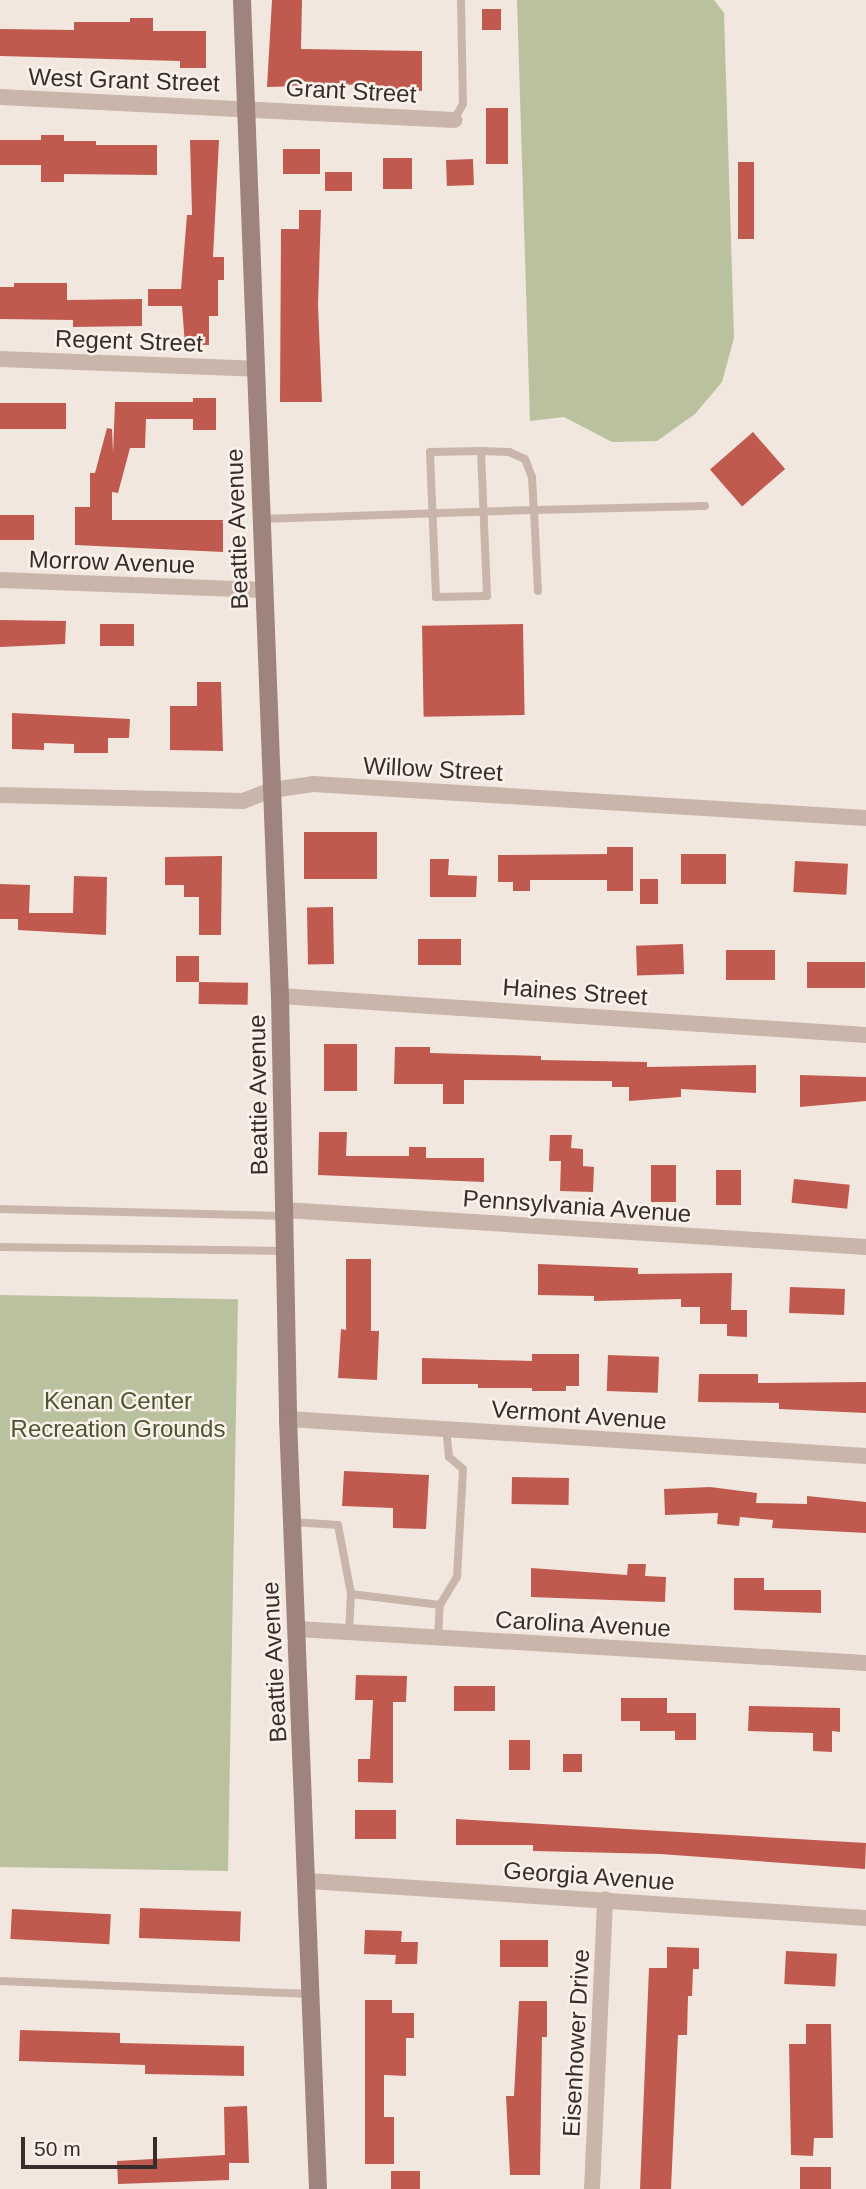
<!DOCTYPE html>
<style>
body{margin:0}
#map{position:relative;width:866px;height:2189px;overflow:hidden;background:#f2e7df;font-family:Helvetica,sans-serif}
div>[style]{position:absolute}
.green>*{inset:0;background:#bac19f;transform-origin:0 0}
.building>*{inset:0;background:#c15a4e;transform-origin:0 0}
.lane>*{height:8px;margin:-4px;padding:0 4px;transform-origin:4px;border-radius:4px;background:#cab5ab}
.street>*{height:16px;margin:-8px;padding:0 8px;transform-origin:8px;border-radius:8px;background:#cab5ab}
.secondary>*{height:18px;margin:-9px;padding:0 9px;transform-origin:9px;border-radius:9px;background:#9e847c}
span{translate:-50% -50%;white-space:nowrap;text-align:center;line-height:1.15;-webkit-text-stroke:5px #faf1eb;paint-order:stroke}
.street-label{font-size:24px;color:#382d2a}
.park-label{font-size:24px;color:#4c552f}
.scale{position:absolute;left:21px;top:2137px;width:136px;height:32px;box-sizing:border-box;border:4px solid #382d2a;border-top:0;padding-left:9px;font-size:21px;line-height:24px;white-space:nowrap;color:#382d2a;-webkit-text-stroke:5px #faf1eb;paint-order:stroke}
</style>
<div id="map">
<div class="green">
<i style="clip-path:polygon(517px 0,714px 0,724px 13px,734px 338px,722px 382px,695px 414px,657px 441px,612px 442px,564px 417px,530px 421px)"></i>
<i style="left:0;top:1295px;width:238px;height:572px;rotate:1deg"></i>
</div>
<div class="building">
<i style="clip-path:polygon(272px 0,302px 0,301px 49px,422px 51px,422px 91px,373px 88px,373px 84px,267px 87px)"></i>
<i style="left:482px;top:9px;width:19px;height:21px"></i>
<i style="clip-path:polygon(130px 18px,153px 18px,153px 31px,206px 31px,206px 68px,180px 68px,180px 61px,0 56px,0 29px,74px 30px,74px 22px,130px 22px)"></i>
<i style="left:486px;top:108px;width:22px;height:56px"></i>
<i style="clip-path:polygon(41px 135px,64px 135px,64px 141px,96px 141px,96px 145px,157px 145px,157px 175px,64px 174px,64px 182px,41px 182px,41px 165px,0 165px,0 140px,41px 140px)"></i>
<i style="clip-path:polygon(190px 140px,219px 140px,213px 257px,224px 257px,224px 280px,218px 280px,218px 316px,209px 316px,209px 345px,185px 345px,182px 306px,148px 306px,148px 289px,181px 289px,187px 215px,192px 215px)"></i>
<i style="left:283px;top:149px;width:37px;height:25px"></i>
<i style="left:383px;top:158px;width:29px;height:31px"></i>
<i style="left:473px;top:159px;width:26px;height:27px;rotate:88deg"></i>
<i style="left:738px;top:162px;width:16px;height:77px"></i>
<i style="left:325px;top:172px;width:27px;height:19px"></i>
<i style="clip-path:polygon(299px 210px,321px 210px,318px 305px,322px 402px,280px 402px,281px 229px,299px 229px)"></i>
<i style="clip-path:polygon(14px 283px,67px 283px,67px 300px,142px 299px,142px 326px,73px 327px,73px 320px,0 319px,0 287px,14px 287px)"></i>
<i style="clip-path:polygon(193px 398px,216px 398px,216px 430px,193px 430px,193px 419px,146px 419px,145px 448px,130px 448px,118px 493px,112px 492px,112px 520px,223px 520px,223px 552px,75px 545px,75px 507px,90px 507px,90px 473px,95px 473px,107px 428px,112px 429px,113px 453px,115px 402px,193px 402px)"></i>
<i style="left:0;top:403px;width:66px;height:26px"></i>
<i style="left:753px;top:432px;width:49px;height:57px;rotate:49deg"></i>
<i style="left:0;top:515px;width:34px;height:25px"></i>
<i style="clip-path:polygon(0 620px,66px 621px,65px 644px,0 647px)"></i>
<i style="left:100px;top:624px;width:34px;height:22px"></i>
<i style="left:523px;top:624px;width:91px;height:101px;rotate:89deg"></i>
<i style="clip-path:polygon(197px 682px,221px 682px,223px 751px,170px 750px,170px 706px,197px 706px)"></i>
<i style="clip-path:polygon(12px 713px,130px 719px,129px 738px,108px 738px,108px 753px,74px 753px,74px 744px,44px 743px,44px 750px,12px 749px)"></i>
<i style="left:377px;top:832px;width:47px;height:73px;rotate:90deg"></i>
<i style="clip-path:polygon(607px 847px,633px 847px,633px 891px,607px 891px,607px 880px,530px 880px,530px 891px,513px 891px,513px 882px,498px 882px,498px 855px,607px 854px)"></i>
<i style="left:681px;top:854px;width:45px;height:30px"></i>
<i style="clip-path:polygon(222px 856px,221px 935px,199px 935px,199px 897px,184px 897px,184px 885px,165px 885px,165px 857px)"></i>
<i style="clip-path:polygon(430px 859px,449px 859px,448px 875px,477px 876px,476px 897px,430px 897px)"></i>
<i style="left:795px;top:861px;width:53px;height:31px;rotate:3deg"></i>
<i style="clip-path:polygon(74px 876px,107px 877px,106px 935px,18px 930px,18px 919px,0 919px,0 884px,30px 885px,29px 913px,73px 913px)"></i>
<i style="left:640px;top:879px;width:18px;height:25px"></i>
<i style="left:333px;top:907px;width:57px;height:26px;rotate:89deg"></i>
<i style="left:418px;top:939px;width:43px;height:26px"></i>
<i style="left:683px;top:944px;width:30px;height:47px;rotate:88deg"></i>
<i style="left:726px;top:950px;width:49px;height:30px"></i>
<i style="left:176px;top:956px;width:23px;height:26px"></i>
<i style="left:865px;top:962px;width:26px;height:58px;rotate:90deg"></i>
<i style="left:199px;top:982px;width:49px;height:22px;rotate:1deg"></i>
<i style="left:324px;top:1044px;width:33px;height:47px"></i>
<i style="clip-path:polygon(395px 1047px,430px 1047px,430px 1053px,541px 1056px,541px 1060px,647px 1062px,647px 1067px,756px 1065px,756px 1093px,681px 1089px,681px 1097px,629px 1101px,629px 1087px,612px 1087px,612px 1081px,464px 1080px,464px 1104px,443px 1104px,443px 1084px,394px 1084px)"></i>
<i style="clip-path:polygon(800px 1075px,866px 1077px,866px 1101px,800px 1107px)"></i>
<i style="clip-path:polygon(319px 1132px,347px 1132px,346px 1156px,409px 1156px,409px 1147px,426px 1147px,426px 1158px,484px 1158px,484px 1182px,318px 1175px)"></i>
<i style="clip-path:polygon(550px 1135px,572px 1135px,571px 1148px,583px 1149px,583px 1166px,594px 1167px,593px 1192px,560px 1191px,561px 1161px,549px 1161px)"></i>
<i style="left:651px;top:1165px;width:25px;height:37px"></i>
<i style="left:716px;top:1170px;width:25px;height:35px"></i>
<i style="left:794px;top:1179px;width:56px;height:24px;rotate:6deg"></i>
<i style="clip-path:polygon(346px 1259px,371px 1259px,371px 1331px,379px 1331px,377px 1380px,338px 1378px,341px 1329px,346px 1330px)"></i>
<i style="clip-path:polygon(538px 1264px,638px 1268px,638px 1274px,732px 1273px,731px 1310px,747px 1310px,747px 1337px,727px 1336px,727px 1324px,700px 1324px,700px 1307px,681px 1307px,681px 1299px,594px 1301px,594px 1296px,538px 1295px)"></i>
<i style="left:790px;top:1287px;width:55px;height:26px;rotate:2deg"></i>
<i style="clip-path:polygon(532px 1354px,579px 1354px,579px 1386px,566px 1386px,566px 1391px,532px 1391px,532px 1388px,478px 1388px,478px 1384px,422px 1384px,422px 1358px,532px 1361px)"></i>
<i style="left:608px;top:1355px;width:51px;height:36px;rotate:2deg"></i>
<i style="clip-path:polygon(699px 1374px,758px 1374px,758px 1383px,866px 1382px,866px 1413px,779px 1409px,779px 1403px,698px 1402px)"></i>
<i style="clip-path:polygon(344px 1471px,429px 1475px,426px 1529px,393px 1528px,393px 1508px,342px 1506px)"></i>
<i style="left:512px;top:1477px;width:57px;height:27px;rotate:1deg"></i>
<i style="clip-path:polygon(710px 1487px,757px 1493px,756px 1503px,807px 1504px,807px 1496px,866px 1502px,866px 1533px,772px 1528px,773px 1520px,740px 1517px,739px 1526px,717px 1524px,718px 1513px,665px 1515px,664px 1489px)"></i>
<i style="clip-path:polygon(628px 1564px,646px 1564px,645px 1576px,666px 1577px,665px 1602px,531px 1597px,531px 1568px,627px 1575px)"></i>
<i style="clip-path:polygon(734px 1578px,764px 1578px,764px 1590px,821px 1590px,821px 1613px,734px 1610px)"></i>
<i style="clip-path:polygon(356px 1675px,407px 1676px,406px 1702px,393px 1702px,393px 1783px,358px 1782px,358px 1759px,370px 1759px,373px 1700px,355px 1700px)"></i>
<i style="left:454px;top:1686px;width:41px;height:25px"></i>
<i style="clip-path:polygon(621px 1698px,667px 1698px,667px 1713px,696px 1713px,696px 1740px,675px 1740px,675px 1731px,640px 1731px,640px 1721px,621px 1721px)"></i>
<i style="clip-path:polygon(749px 1706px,840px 1708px,840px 1732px,832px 1731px,832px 1752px,813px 1751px,813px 1733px,748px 1731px)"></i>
<i style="left:509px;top:1740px;width:21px;height:30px"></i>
<i style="left:563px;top:1754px;width:19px;height:18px"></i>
<i style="left:355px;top:1810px;width:41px;height:29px"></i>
<i style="clip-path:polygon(456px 1819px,866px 1843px,865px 1869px,660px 1854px,533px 1851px,533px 1845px,456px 1845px)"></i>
<i style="left:140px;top:1908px;width:101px;height:30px;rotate:2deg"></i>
<i style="left:12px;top:1909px;width:99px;height:30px;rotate:3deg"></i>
<i style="clip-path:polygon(365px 1930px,402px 1931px,401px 1942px,418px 1942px,417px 1964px,395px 1964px,396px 1955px,364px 1954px)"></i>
<i style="left:500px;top:1940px;width:48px;height:27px"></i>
<i style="clip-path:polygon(667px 1947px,699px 1948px,699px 1969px,693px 1969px,692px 1996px,688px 1996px,687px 2035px,678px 2035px,671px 2189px,640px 2189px,649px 1968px,667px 1968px)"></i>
<i style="left:786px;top:1951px;width:51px;height:33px;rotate:3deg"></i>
<i style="clip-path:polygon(365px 2000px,392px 2000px,392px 2013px,414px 2013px,414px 2038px,406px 2038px,406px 2076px,384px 2075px,384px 2117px,394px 2117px,394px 2164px,365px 2164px)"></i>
<i style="clip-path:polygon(519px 2001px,547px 2001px,547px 2037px,542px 2037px,540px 2175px,510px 2175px,506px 2096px,514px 2096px)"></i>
<i style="clip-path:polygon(806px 2024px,831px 2024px,833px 2138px,814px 2138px,813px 2156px,791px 2155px,789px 2044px,806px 2044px)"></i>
<i style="clip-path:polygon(20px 2030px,120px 2033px,120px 2043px,244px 2046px,244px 2076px,145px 2074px,145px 2065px,19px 2061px)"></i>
<i style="clip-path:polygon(247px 2106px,249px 2163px,229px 2163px,229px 2180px,118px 2184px,117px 2161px,225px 2155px,224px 2107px)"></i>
<i style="left:800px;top:2167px;width:31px;height:22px"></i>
<i style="left:391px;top:2171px;width:29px;height:18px"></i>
</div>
<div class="lane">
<i style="left:454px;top:120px;width:18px;rotate:-61deg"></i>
<i style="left:463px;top:104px;width:104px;rotate:-91.1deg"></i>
<i style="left:481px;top:451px;width:145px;rotate:87.6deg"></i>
<i style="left:487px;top:596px;width:51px;rotate:178.9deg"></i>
<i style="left:436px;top:597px;width:145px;rotate:-92.4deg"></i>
<i style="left:430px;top:452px;width:51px;rotate:-1.1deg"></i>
<i style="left:481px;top:451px;width:28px;rotate:2deg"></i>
<i style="left:509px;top:452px;width:17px;rotate:24deg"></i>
<i style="left:525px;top:459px;width:19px;rotate:69deg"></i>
<i style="left:532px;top:477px;width:33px;rotate:87deg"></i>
<i style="left:534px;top:510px;width:171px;rotate:-1.3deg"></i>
<i style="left:261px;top:519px;width:273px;rotate:-1.9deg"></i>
<i style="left:534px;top:510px;width:81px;rotate:87.2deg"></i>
<i style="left:0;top:1209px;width:285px;rotate:1.4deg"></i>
<i style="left:0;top:1247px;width:284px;rotate:0.8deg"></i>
<i style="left:293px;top:1522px;width:45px;rotate:3.8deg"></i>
<i style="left:338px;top:1525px;width:70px;rotate:79.3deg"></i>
<i style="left:349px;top:1632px;width:38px;rotate:-87deg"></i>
<i style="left:351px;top:1594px;width:90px;rotate:7deg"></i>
<i style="left:438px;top:1638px;width:33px;rotate:-87deg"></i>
<i style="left:440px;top:1605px;width:33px;rotate:-59deg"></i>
<i style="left:457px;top:1577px;width:108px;rotate:-86.8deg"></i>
<i style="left:463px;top:1469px;width:18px;rotate:-139deg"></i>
<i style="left:449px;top:1457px;width:28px;rotate:-96deg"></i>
<i style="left:0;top:1981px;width:312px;rotate:2.4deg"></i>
</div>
<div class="street">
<i style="left:0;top:97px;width:455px;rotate:2.9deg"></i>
<i style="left:0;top:359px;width:256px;rotate:2.2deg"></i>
<i style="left:0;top:580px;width:263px;rotate:2.2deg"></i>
<i style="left:0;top:795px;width:243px;rotate:1.4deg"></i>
<i style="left:243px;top:801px;width:31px;rotate:-21deg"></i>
<i style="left:272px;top:790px;width:41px;rotate:-8.3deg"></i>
<i style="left:313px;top:784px;width:554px;rotate:3.52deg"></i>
<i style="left:280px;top:996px;width:587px;rotate:3.81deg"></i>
<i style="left:285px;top:1210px;width:582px;rotate:3.64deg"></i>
<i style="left:288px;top:1419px;width:579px;rotate:3.66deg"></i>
<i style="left:297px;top:1629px;width:570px;rotate:3.42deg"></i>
<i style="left:309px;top:1881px;width:558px;rotate:3.8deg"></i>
<i style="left:592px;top:2189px;width:290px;rotate:-87.4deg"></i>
</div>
<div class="secondary">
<i style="left:242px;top:0;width:997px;rotate:87.82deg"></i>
<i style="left:280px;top:996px;width:423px;rotate:88.9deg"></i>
<i style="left:288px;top:1419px;width:771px;rotate:87.77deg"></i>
</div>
<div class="street-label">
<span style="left:124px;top:80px;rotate:2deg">West Grant Street</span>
<span style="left:351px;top:91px;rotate:3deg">Grant Street</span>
<span style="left:129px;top:341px;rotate:2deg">Regent Street</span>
<span style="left:237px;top:529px;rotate:-92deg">Beattie Avenue</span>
<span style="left:112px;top:562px;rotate:2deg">Morrow Avenue</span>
<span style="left:433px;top:769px;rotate:3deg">Willow Street</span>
<span style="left:575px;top:992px;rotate:4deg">Haines Street</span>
<span style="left:258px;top:1095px;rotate:-91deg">Beattie Avenue</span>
<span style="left:577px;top:1206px;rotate:4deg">Pennsylvania Avenue</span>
<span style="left:579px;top:1415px;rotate:4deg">Vermont Avenue</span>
<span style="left:583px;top:1624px;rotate:3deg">Carolina Avenue</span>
<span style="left:274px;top:1662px;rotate:-93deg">Beattie Avenue</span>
<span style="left:589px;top:1876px;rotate:4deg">Georgia Avenue</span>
<span style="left:576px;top:2043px;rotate:-87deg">Eisenhower Drive</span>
</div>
<div class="park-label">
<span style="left:118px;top:1415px">Kenan Center<br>Recreation Grounds</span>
</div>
<div class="scale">50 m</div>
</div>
